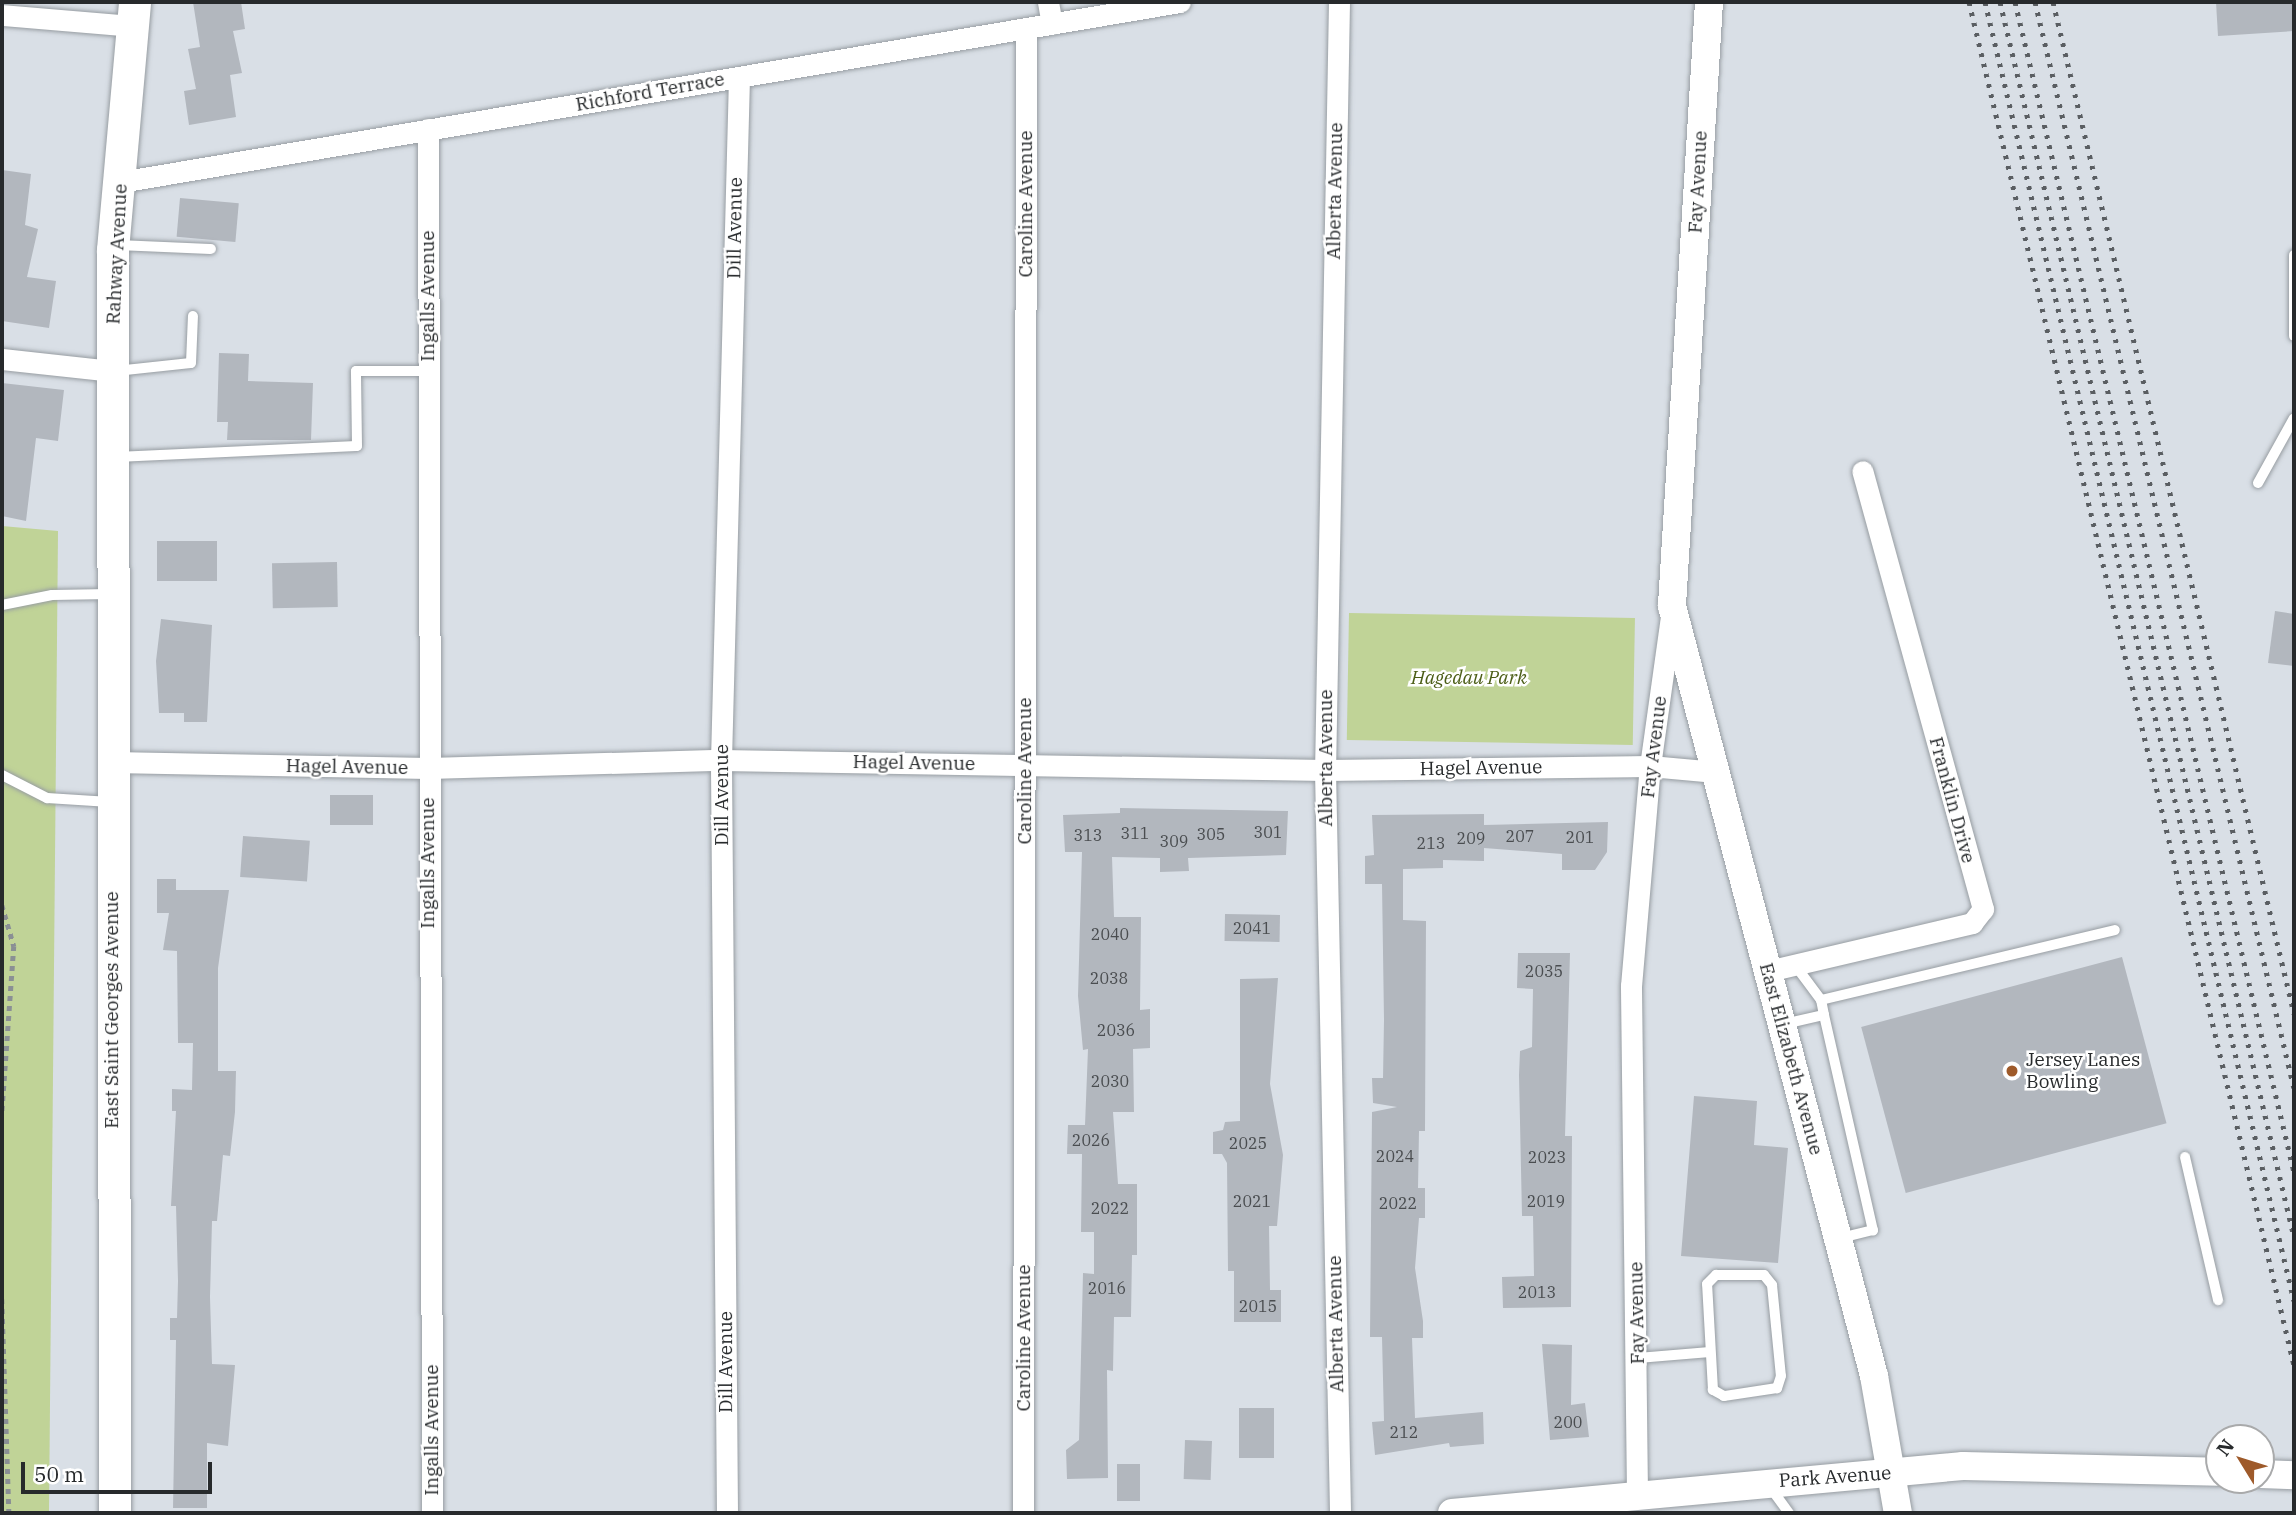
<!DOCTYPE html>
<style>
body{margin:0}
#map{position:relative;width:2296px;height:1515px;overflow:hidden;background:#d9dfe6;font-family:"IBM Plex Serif",serif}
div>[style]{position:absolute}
.green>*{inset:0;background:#c0d397;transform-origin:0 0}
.building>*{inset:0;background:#b2b7be;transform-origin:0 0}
.path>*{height:4.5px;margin-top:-2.25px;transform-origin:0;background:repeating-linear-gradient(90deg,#8a8f94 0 5px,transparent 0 10px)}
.roads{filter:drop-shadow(0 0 2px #979da2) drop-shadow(0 0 2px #979da2)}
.service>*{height:10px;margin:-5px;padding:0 5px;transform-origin:5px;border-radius:5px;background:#fff}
.minor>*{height:21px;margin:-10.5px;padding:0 10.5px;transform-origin:10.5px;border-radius:10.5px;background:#fff}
.tertiary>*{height:28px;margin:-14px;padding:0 14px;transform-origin:14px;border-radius:14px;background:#fff}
.secondary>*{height:32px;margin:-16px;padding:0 16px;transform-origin:16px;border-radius:16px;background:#fff}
.rail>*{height:5px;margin-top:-2.5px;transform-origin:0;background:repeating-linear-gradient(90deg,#5a5e62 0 3.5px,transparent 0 10.5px)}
.dots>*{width:19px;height:19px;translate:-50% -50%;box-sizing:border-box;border:4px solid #fff;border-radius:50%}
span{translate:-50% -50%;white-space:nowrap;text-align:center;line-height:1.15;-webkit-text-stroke:5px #fff;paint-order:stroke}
.number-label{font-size:16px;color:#4a4d50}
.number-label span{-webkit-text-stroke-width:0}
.street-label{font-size:19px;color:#272a2c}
.park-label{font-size:19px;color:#4c5e17;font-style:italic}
.poi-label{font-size:19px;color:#272a2c}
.left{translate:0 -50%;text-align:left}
.frame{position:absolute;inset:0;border:4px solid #272a2c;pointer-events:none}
.north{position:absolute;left:2205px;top:1424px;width:70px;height:70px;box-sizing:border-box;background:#fff;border:2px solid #a9aaab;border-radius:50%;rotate:308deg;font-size:19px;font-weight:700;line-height:28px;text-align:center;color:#272a2c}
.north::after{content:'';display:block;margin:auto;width:24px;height:32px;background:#9e5a2a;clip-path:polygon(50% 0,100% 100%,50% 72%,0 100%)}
.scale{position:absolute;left:21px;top:1462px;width:191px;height:32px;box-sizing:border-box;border:4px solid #272a2c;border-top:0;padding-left:9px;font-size:21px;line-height:24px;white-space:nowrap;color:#272a2c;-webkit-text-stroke:5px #fff;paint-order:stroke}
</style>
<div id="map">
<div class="green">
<i style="clip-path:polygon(2px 526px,58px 531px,49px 1513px,2px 1513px)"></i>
<i style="left:1349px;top:613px;width:286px;height:127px;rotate:1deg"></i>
</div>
<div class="building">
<i style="clip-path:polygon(193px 2px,241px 2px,245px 29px,233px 31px,242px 73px,230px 75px,236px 117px,189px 125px,184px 91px,196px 89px,188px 49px,200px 47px)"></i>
<i style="clip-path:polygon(2216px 2px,2294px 2px,2294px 31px,2218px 36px)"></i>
<i style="clip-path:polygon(2px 170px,31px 174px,25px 225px,38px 229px,27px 277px,56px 281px,49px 328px,2px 321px)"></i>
<i style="left:180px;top:198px;width:59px;height:39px;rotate:5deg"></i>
<i style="clip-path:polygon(219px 353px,249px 354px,248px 381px,313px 383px,311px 440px,227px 440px,228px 422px,217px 422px)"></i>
<i style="clip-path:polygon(2px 383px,64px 390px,58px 441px,36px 438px,26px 521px,2px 516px)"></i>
<i style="left:157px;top:541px;width:60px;height:40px"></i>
<i style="left:337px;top:562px;width:45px;height:65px;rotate:89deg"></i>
<i style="clip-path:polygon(2275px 611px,2294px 614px,2294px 666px,2268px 663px)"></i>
<i style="clip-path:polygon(161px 619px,212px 625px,207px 722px,184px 722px,184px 713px,159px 713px,156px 661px)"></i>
<i style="left:330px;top:795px;width:43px;height:30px"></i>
<i style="clip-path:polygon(1120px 808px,1288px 811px,1286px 855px,1188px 858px,1189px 871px,1160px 872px,1160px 858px,1112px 857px,1114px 917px,1141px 917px,1140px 1010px,1150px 1009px,1150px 1048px,1133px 1049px,1134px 1112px,1113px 1112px,1118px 1184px,1137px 1184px,1137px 1255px,1132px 1255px,1131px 1317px,1114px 1317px,1113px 1371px,1107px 1370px,1108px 1478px,1067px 1479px,1066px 1450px,1079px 1440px,1083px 1273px,1094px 1274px,1094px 1232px,1081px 1232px,1082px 1154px,1067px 1154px,1068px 1125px,1085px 1125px,1088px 1049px,1083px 1050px,1078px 996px,1082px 852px,1065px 852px,1063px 815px,1120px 813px)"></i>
<i style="clip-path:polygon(1484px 814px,1484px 825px,1608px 822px,1607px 852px,1595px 870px,1562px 870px,1562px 854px,1484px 848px,1484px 861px,1443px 860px,1443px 868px,1403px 869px,1403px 920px,1426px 921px,1425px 1131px,1419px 1131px,1418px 1188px,1425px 1188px,1425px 1218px,1419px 1218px,1415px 1268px,1423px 1321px,1423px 1338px,1412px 1338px,1415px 1418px,1483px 1412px,1484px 1444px,1450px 1447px,1449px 1443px,1375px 1455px,1372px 1422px,1384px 1421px,1382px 1337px,1370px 1337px,1372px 1112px,1397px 1107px,1373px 1103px,1372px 1078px,1383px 1078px,1384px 1020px,1382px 884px,1365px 884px,1365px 856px,1374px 855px,1372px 815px)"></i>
<i style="left:243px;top:836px;width:67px;height:41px;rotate:4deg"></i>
<i style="clip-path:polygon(157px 879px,176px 879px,176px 890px,229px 890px,218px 968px,218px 1071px,236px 1071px,235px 1112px,230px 1156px,223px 1155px,217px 1221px,212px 1221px,210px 1297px,212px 1364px,235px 1365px,228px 1446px,207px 1443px,207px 1508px,173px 1508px,176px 1340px,170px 1340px,170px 1318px,177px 1318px,178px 1281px,176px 1206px,171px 1206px,176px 1111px,172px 1111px,172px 1089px,192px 1090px,193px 1043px,178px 1043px,177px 951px,163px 950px,169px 913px,157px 913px)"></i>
<i style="left:1225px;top:914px;width:55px;height:27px;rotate:1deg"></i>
<i style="clip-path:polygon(1518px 953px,1570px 953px,1565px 1136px,1572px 1136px,1571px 1307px,1503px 1308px,1502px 1277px,1534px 1276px,1533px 1216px,1522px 1216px,1519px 1075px,1520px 1051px,1532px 1047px,1533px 989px,1517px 988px)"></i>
<i style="left:2122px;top:957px;width:172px;height:270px;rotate:75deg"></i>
<i style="clip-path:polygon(1278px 978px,1270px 1084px,1283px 1155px,1277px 1226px,1269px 1226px,1270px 1290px,1281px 1290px,1281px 1322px,1234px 1322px,1234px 1271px,1228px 1271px,1227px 1163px,1222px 1154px,1213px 1154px,1213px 1132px,1223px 1130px,1225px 1122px,1240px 1121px,1240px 979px)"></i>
<i style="clip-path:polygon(1694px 1096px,1757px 1101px,1754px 1145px,1788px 1148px,1778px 1263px,1681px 1256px)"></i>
<i style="clip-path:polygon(1542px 1344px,1572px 1345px,1571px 1405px,1585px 1403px,1589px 1437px,1550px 1440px)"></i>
<i style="left:1239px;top:1408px;width:35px;height:50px"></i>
<i style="left:1185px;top:1440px;width:27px;height:39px;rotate:2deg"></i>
<i style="left:1117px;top:1464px;width:23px;height:37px"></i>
</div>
<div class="path">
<i style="left:2px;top:905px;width:43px;rotate:73.7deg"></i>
<i style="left:14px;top:946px;width:167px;rotate:94.1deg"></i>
<i style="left:2px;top:1299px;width:214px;rotate:88.1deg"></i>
</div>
<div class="roads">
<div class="service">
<i style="left:117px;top:245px;width:94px;rotate:2.4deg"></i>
<i style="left:2294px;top:255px;width:81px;rotate:90deg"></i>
<i style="left:116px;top:371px;width:75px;rotate:-6.1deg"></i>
<i style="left:191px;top:363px;width:47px;rotate:-87.6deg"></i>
<i style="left:116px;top:457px;width:241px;rotate:-2.6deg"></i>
<i style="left:357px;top:446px;width:75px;rotate:-90.8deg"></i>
<i style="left:356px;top:371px;width:72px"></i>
<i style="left:2258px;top:483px;width:74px;rotate:-61deg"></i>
<i style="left:2px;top:605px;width:51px;rotate:-11.3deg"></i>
<i style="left:52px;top:595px;width:58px;rotate:-1deg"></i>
<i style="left:2px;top:775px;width:51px;rotate:27.1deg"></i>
<i style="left:47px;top:798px;width:63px;rotate:3.6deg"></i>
<i style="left:1795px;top:965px;width:44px;rotate:53.4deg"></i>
<i style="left:1824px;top:1015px;width:15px;rotate:-101deg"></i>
<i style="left:1821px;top:1000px;width:302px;rotate:-13.4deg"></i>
<i style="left:1784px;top:1024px;width:41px;rotate:-12.7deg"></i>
<i style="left:1824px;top:1015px;width:221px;rotate:77.2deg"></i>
<i style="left:1873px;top:1230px;width:34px;rotate:166deg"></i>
<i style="left:2185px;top:1157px;width:147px;rotate:77deg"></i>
<i style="left:1716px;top:1275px;width:48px"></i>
<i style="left:1764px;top:1275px;width:13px;rotate:51deg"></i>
<i style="left:1772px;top:1285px;width:91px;rotate:84.4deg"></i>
<i style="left:1781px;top:1376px;width:13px;rotate:108deg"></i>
<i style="left:1777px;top:1388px;width:54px;rotate:171.4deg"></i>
<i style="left:1724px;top:1396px;width:13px;rotate:-151deg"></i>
<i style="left:1713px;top:1390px;width:106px;rotate:-93.2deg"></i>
<i style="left:1707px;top:1284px;width:13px;rotate:-45deg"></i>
<i style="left:1638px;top:1358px;width:72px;rotate:-4.8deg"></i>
<i style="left:1770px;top:1487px;width:32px;rotate:54deg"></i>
</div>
<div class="minor">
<i style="left:1048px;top:2px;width:22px;rotate:80deg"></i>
<i style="left:1339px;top:2px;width:768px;rotate:91.04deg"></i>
<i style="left:1325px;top:770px;width:743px;rotate:88.84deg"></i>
<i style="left:2px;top:15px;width:131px;rotate:4.8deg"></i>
<i style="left:428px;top:129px;width:1384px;rotate:89.83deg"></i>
<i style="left:120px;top:182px;width:1075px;rotate:-9.64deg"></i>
<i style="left:2px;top:359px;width:112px;rotate:6.2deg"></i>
<i style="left:112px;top:762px;width:316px;rotate:1.1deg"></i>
<i style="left:428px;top:768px;width:293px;rotate:-1.6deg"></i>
<i style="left:721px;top:760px;width:604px;rotate:0.95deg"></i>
<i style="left:1325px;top:770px;width:325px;rotate:-0.7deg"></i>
<i style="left:1650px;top:766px;width:66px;rotate:5.2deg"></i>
<i style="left:1768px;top:971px;width:210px;rotate:-13.2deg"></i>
<i style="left:1972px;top:923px;width:18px;rotate:-52deg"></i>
<i style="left:1983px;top:909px;width:454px;rotate:-105.4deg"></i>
<i style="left:1637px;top:1494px;width:508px;rotate:-90.68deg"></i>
<i style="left:1631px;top:986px;width:221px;rotate:-85.1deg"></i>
<i style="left:1650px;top:766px;width:150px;rotate:-82deg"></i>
<i style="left:727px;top:1513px;width:753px;rotate:-90.46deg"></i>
<i style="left:721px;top:760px;width:683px;rotate:-88.49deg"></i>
<i style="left:1023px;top:1513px;width:1485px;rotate:-89.88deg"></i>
</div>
<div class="tertiary">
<i style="left:1709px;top:2px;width:605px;rotate:93.51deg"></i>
<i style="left:1672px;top:606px;width:796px;rotate:75.3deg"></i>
<i style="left:1874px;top:1376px;width:139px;rotate:80.1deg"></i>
<i style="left:2261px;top:1474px;width:33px;rotate:2deg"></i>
<i style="left:1452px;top:1513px;width:513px;rotate:-5.26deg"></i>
<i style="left:1963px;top:1466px;width:256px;rotate:1.3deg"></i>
</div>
<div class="secondary">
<i style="left:115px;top:1513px;width:1263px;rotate:-90.09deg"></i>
<i style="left:113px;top:250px;width:249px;rotate:-84.9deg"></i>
</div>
</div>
<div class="rail">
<i style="left:1969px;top:2px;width:1401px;rotate:76.59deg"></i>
<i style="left:1985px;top:2px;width:1335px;rotate:76.62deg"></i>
<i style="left:2000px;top:2px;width:1270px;rotate:76.61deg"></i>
<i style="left:2015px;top:2px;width:1203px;rotate:76.59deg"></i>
<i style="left:2035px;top:2px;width:1116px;rotate:76.59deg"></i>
<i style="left:2053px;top:2px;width:1040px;rotate:76.6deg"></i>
</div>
<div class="dots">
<i style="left:2012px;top:1071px;background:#9e5a2a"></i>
</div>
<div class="number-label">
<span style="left:1268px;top:832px">301</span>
<span style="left:1135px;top:833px">311</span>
<span style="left:1211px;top:834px">305</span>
<span style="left:1088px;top:835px">313</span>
<span style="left:1520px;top:836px">207</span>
<span style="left:1580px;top:837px">201</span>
<span style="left:1471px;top:838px">209</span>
<span style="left:1174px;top:841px">309</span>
<span style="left:1431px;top:843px">213</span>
<span style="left:1252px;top:928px">2041</span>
<span style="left:1110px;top:934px">2040</span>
<span style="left:1544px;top:971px">2035</span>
<span style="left:1109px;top:978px">2038</span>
<span style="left:1116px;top:1030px">2036</span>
<span style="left:1110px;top:1081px">2030</span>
<span style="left:1091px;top:1140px">2026</span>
<span style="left:1248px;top:1143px">2025</span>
<span style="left:1395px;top:1156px">2024</span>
<span style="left:1547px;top:1157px">2023</span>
<span style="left:1252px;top:1201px">2021</span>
<span style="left:1546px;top:1201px">2019</span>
<span style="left:1398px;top:1203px">2022</span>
<span style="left:1110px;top:1208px">2022</span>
<span style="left:1107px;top:1288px">2016</span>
<span style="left:1537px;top:1292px">2013</span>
<span style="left:1258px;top:1306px">2015</span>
<span style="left:1568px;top:1422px">200</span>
<span style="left:1404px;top:1432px">212</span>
</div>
<div class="street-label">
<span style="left:650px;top:92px;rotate:-10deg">Richford Terrace</span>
<span style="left:1698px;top:182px;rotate:-87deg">Fay Avenue</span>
<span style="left:1335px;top:191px;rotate:-89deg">Alberta Avenue</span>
<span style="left:1026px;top:204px;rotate:-90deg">Caroline Avenue</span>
<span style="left:735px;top:228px;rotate:-89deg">Dill Avenue</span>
<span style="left:117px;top:254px;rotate:-87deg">Rahway Avenue</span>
<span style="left:428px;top:296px;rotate:-90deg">Ingalls Avenue</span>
<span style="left:1654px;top:747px;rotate:-83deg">Fay Avenue</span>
<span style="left:1326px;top:758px;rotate:-90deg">Alberta Avenue</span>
<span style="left:914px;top:763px;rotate:1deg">Hagel Avenue</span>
<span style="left:347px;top:767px;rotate:1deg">Hagel Avenue</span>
<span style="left:1481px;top:768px;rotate:-1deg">Hagel Avenue</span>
<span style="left:1025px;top:771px;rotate:-90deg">Caroline Avenue</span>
<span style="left:722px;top:795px;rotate:-90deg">Dill Avenue</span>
<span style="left:1952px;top:800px;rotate:75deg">Franklin Drive</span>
<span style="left:428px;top:863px;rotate:-90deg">Ingalls Avenue</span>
<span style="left:112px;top:1010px;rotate:-90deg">East Saint Georges Avenue</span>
<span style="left:1791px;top:1059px;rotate:75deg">East Elizabeth Avenue</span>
<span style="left:1637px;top:1313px;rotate:-91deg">Fay Avenue</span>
<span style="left:1336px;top:1324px;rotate:-91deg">Alberta Avenue</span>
<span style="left:1024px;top:1338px;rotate:-90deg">Caroline Avenue</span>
<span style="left:726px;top:1362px;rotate:-90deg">Dill Avenue</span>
<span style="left:432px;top:1430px;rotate:-90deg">Ingalls Avenue</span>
<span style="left:1835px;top:1477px;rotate:-4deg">Park Avenue</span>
</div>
<div class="park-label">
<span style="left:1469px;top:678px">Hagedau Park</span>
</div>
<div class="poi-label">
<span class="left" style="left:2026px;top:1071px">Jersey Lanes<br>Bowling</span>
</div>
<div class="frame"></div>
<div class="north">N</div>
<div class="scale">50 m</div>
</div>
